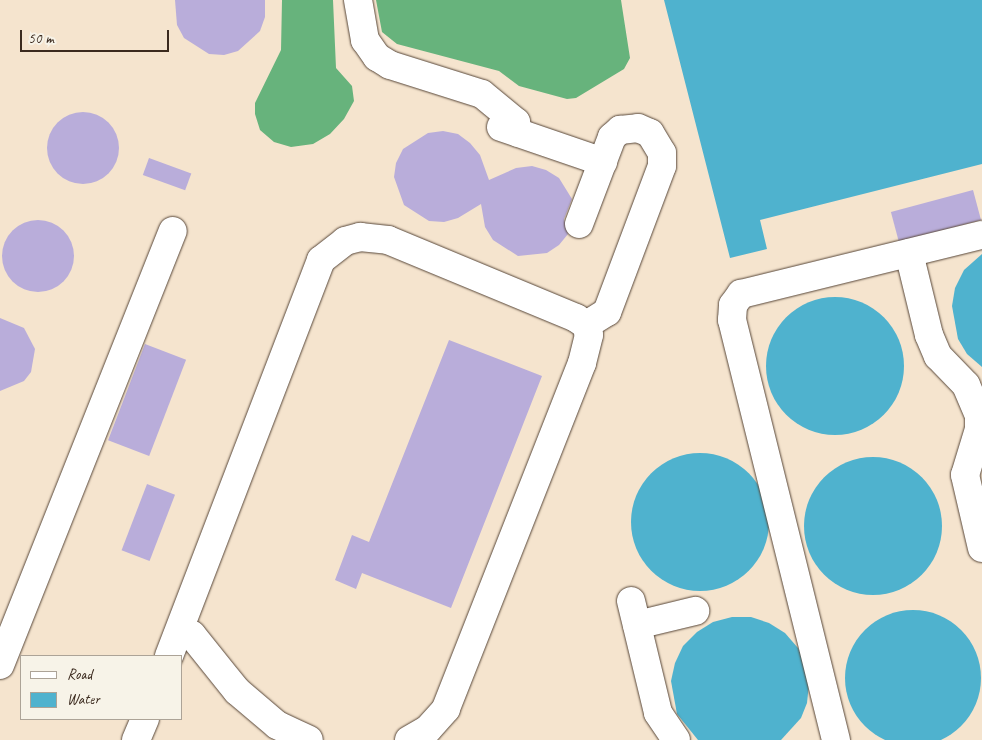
<!DOCTYPE html>
<style>
body{margin:0}
#map{position:relative;width:982px;height:740px;overflow:hidden;background:#f5e4ce;font-family:Caveat,sans-serif}
div>[style]{position:absolute}
.forest>*{inset:0;background:#67b37c}
.water>*{inset:0;background:#4fb2ce}
.round{border-radius:50%}
.building>*{inset:0;background:#b9adda;transform-origin:0 0}
.roads{filter:drop-shadow(0 0 1px #574638) drop-shadow(0 0 1px #574638)}
.minor>*{height:28px;margin:-14px;padding:0 14px;transform-origin:14px;border-radius:14px;background:#fff}
span{translate:-50% -50%;white-space:nowrap;text-align:center;line-height:1.15;-webkit-text-stroke:5px #f7f3e8;paint-order:stroke}
.legend{position:absolute;left:20px;top:655px;width:162px;height:65px;box-sizing:border-box;background:#f7f3e8;border:1px solid #aca397;margin:0;padding:6px 9px;list-style:none;font-size:15px;color:#3b2a1e}
.legend li{display:flex;align-items:center;gap:10px;height:25px}
.legend b{width:25px;border:1px solid #aca397}
.scale{position:absolute;left:20px;top:30px;width:149px;height:22px;box-sizing:border-box;border:2px solid #3b2a1e;border-top:0;padding-left:6px;font-size:15px;line-height:18px;white-space:nowrap;color:#3b2a1e;-webkit-text-stroke:4px #f7f3e8;paint-order:stroke}
</style>
<div id="map">
<div class="forest">
<i style="clip-path:polygon(282px 0,333px 0,336px 68px,352px 86px,354px 101px,344px 119px,330px 134px,313px 144px,291px 147px,274px 142px,260px 130px,255px 114px,255px 103px,281px 50px)"></i>
<i style="clip-path:polygon(376px 0,621px 0,630px 58px,624px 69px,576px 98px,567px 99px,519px 86px,499px 71px,397px 44px,382px 32px)"></i>
</div>
<div class="water">
<i style="clip-path:polygon(664px 0,982px 0,982px 164px,760px 220px,767px 249px,730px 258px)"></i>
<i style="clip-path:polygon(982px 254px,982px 367px,967px 354px,958px 339px,952px 306px,955px 288px,964px 270px)"></i>
<i class="round" style="left:766px;top:297px;width:138px;height:138px"></i>
<i class="round" style="left:631px;top:453px;width:138px;height:138px"></i>
<i class="round" style="left:804px;top:457px;width:138px;height:138px"></i>
<i class="round" style="left:845px;top:610px;width:136px;height:136px"></i>
<i style="clip-path:polygon(732px 617px,751px 617px,769px 623px,785px 633px,798px 648px,806px 665px,809px 684px,807px 703px,801px 718px,781px 740px,698px 740px,677px 714px,671px 681px,675px 663px,683px 646px,697px 632px,713px 622px)"></i>
</div>
<div class="building">
<i style="clip-path:polygon(175px 0,265px 0,265px 17px,260px 31px,238px 51px,224px 55px,209px 54px,184px 38px,177px 25px)"></i>
<i class="round" style="left:47px;top:112px;width:72px;height:72px"></i>
<i style="clip-path:polygon(443px 131px,458px 134px,470px 143px,480px 155px,489px 180px,516px 168px,532px 166px,546px 170px,559px 178px,572px 199px,564px 219px,568px 234px,559px 245px,547px 253px,518px 256px,493px 240px,485px 227px,481px 204px,458px 218px,444px 222px,429px 221px,404px 205px,394px 177px,396px 163px,403px 149px,428px 133px)"></i>
<i style="left:149px;top:158px;width:45px;height:18px;rotate:20deg"></i>
<i style="left:973px;top:190px;width:31px;height:85px;rotate:75deg"></i>
<i class="round" style="left:2px;top:220px;width:72px;height:72px"></i>
<i style="clip-path:polygon(0 318px,24px 328px,35px 349px,31px 372px,24px 381px,0 391px)"></i>
<i style="clip-path:polygon(449px 340px,542px 376px,451px 608px,362px 573px,356px 589px,335px 580px,352px 535px,369px 542px)"></i>
<i style="left:145px;top:344px;width:44px;height:103px;rotate:21deg"></i>
<i style="left:147px;top:484px;width:30px;height:71px;rotate:21deg"></i>
</div>
<div class="roads">
<div class="minor">
<i style="left:358px;top:0;width:41px;rotate:80.1deg"></i>
<i style="left:365px;top:40px;width:21px;rotate:55deg"></i>
<i style="left:377px;top:57px;width:15px;rotate:32deg"></i>
<i style="left:390px;top:65px;width:96px;rotate:17.5deg"></i>
<i style="left:482px;top:94px;width:44px;rotate:39.5deg"></i>
<i style="left:516px;top:122px;width:11px;rotate:80deg"></i>
<i style="left:501px;top:127px;width:108px;rotate:18.9deg"></i>
<i style="left:579px;top:224px;width:93px;rotate:-69.2deg"></i>
<i style="left:612px;top:137px;width:11px;rotate:-41deg"></i>
<i style="left:620px;top:130px;width:18px;rotate:-6deg"></i>
<i style="left:638px;top:128px;width:13px;rotate:23deg"></i>
<i style="left:650px;top:133px;width:23px;rotate:59deg"></i>
<i style="left:662px;top:153px;width:13px;rotate:90deg"></i>
<i style="left:662px;top:166px;width:156px;rotate:110.6deg"></i>
<i style="left:607px;top:312px;width:25px;rotate:148deg"></i>
<i style="left:909px;top:253px;width:84px;rotate:76.3deg"></i>
<i style="left:929px;top:335px;width:23px;rotate:67deg"></i>
<i style="left:938px;top:356px;width:40px;rotate:46deg"></i>
<i style="left:966px;top:385px;width:34px;rotate:67deg"></i>
<i style="left:979px;top:416px;width:13px;rotate:90deg"></i>
<i style="left:979px;top:429px;width:48px;rotate:106.9deg"></i>
<i style="left:965px;top:475px;width:75px;rotate:76.9deg"></i>
<i style="left:631px;top:601px;width:115px;rotate:76.4deg"></i>
<i style="left:658px;top:713px;width:32px;rotate:56deg"></i>
<i style="left:637px;top:625px;width:60px;rotate:-13.6deg"></i>
<i style="left:180px;top:630px;width:13px;rotate:23deg"></i>
<i style="left:192px;top:635px;width:72px;rotate:51.2deg"></i>
<i style="left:237px;top:691px;width:52px;rotate:40.4deg"></i>
<i style="left:277px;top:725px;width:35px;rotate:25deg"></i>
<i style="left:169px;top:656px;width:424px;rotate:-69deg"></i>
<i style="left:321px;top:260px;width:31px;rotate:-38deg"></i>
<i style="left:345px;top:241px;width:16px;rotate:-15deg"></i>
<i style="left:360px;top:237px;width:28px;rotate:6deg"></i>
<i style="left:388px;top:240px;width:204px;rotate:22.5deg"></i>
<i style="left:576px;top:318px;width:12px;rotate:35deg"></i>
<i style="left:586px;top:325px;width:10px;rotate:73deg"></i>
<i style="left:589px;top:335px;width:29px;rotate:104deg"></i>
<i style="left:582px;top:363px;width:372px;rotate:111.5deg"></i>
<i style="left:446px;top:709px;width:27px;rotate:132deg"></i>
<i style="left:428px;top:729px;width:22px;rotate:150deg"></i>
<i style="left:0;top:665px;width:467px;rotate:-68.3deg"></i>
<i style="left:136px;top:740px;width:23px;rotate:-67deg"></i>
<i style="left:836px;top:740px;width:433px;rotate:-103.9deg"></i>
<i style="left:732px;top:320px;width:15px;rotate:-86deg"></i>
<i style="left:733px;top:305px;width:14px;rotate:-54deg"></i>
<i style="left:741px;top:294px;width:248px;rotate:-13.8deg"></i>
</div>
</div>
<ul class="legend">
<li><b style="height:6px;background:#fff"></b>Road</li>
<li><b style="height:14px;background:#4fb2ce"></b>Water</li>
</ul>
<div class="scale">50 m</div>
</div>
